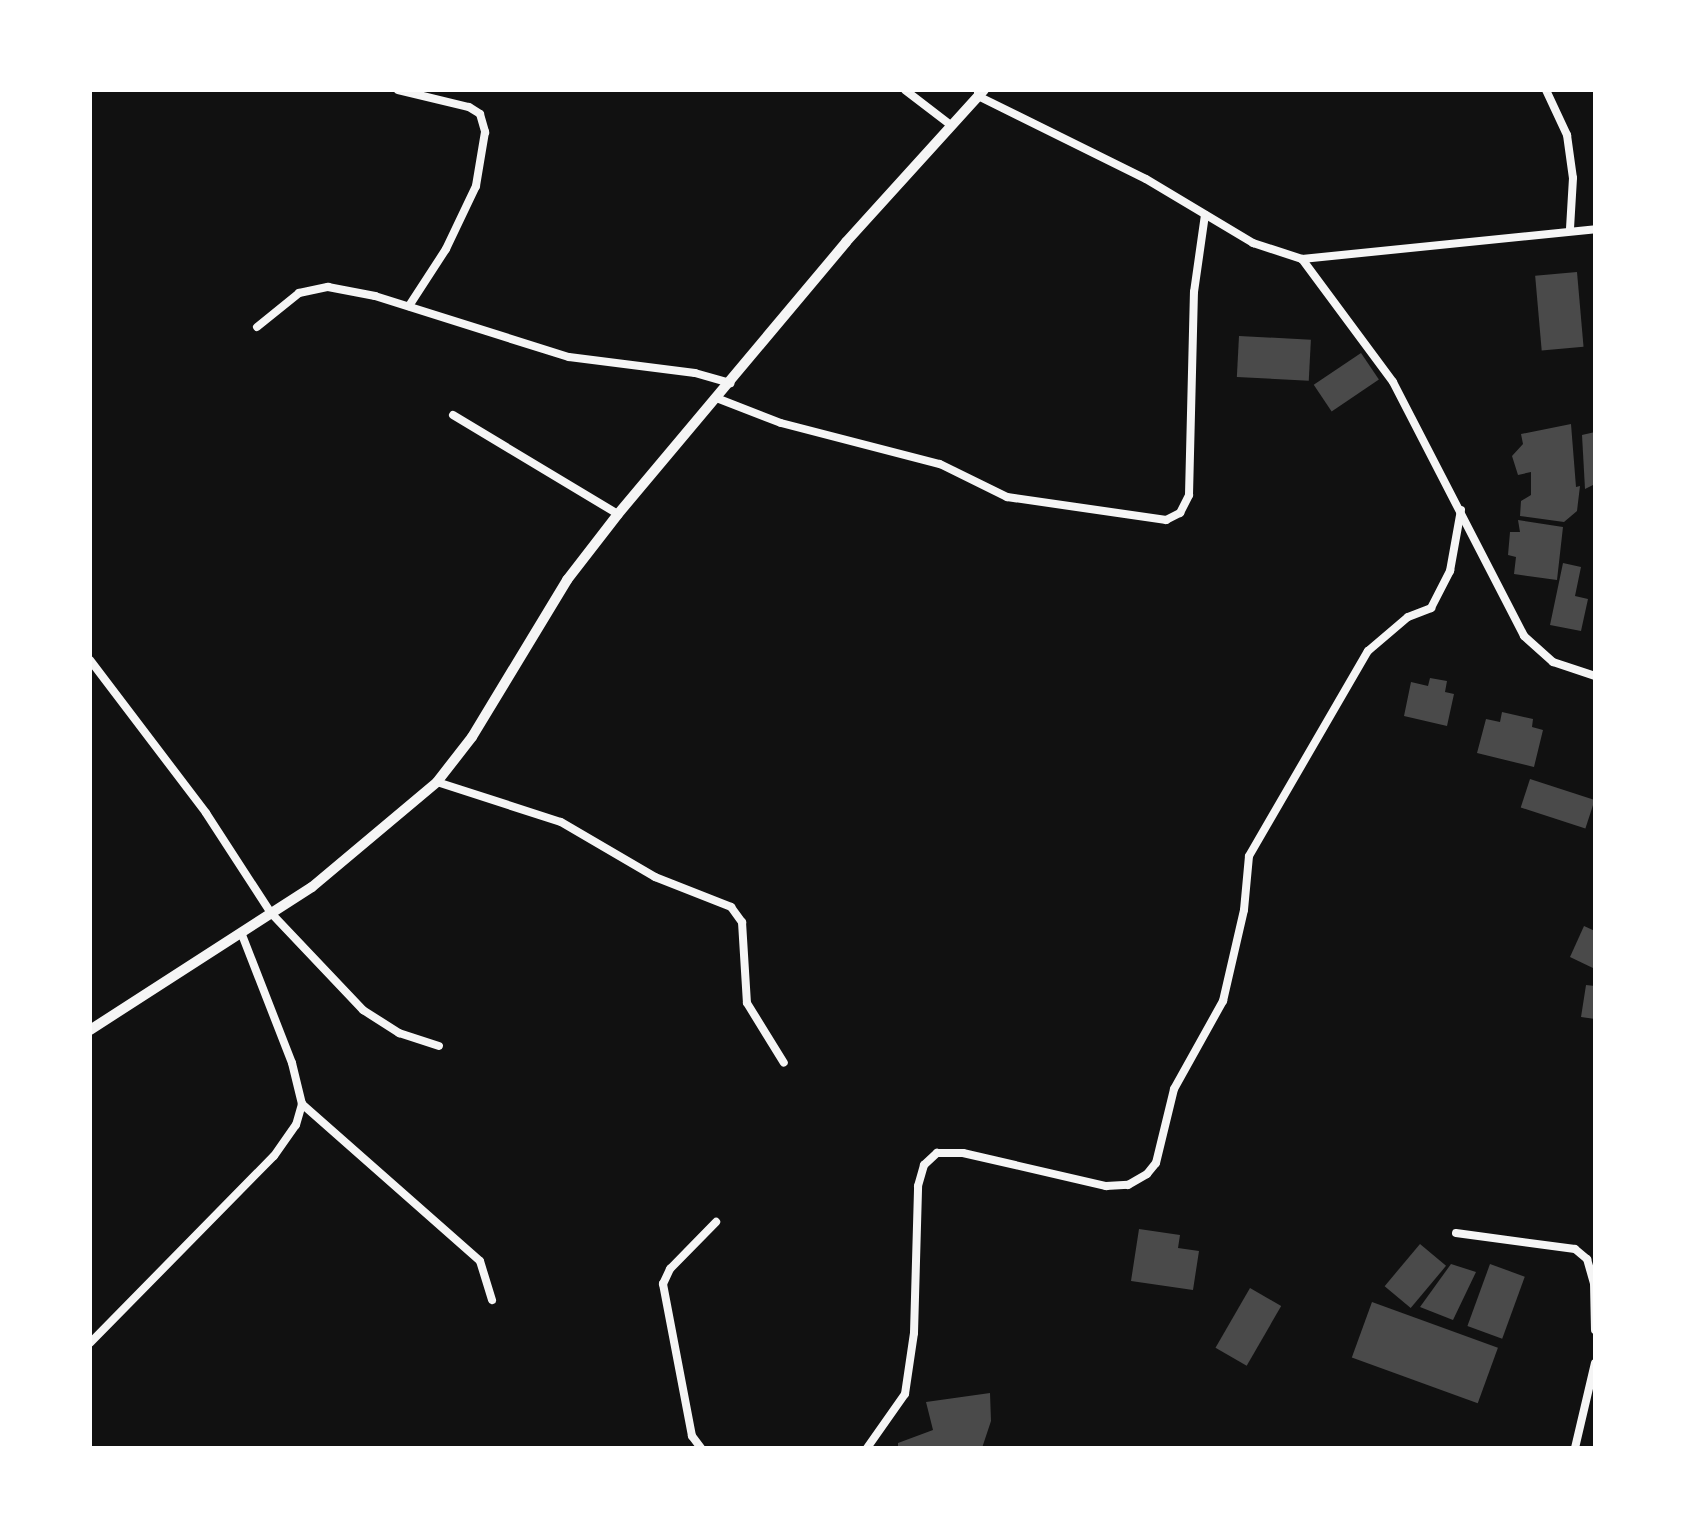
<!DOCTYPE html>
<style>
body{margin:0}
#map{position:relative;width:1685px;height:1538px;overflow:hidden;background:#111;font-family:Quicksand,sans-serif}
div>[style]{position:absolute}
.building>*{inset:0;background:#4a4a4a;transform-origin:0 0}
.minor>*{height:8px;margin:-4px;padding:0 4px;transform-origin:4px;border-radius:4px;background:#f5f5f5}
.tertiary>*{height:10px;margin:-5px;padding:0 5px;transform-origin:5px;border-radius:5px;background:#f5f5f5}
span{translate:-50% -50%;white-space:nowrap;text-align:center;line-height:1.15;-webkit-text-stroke:6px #fff;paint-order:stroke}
.frame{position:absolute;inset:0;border:92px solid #fff;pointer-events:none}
</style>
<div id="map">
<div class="building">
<i style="left:1577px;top:272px;width:75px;height:42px;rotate:85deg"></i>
<i style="left:1239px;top:336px;width:72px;height:41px;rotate:3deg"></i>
<i style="left:1361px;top:353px;width:32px;height:57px;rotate:56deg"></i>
<i style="clip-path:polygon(1571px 424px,1576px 487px,1580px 486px,1577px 511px,1564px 522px,1520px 516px,1521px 501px,1531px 495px,1531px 472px,1518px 475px,1512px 456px,1523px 444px,1521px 434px)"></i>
<i style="clip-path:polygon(1595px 432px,1595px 484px,1585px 489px,1582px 435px)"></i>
<i style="clip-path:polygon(1518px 520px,1563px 527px,1557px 580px,1514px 574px,1516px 557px,1508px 555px,1510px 532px,1520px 532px)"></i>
<i style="clip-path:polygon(1563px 563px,1581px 567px,1575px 596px,1588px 599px,1581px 631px,1550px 625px)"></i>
<i style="clip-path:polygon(1430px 678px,1447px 681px,1445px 692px,1454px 694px,1447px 726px,1404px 716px,1411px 682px,1428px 686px)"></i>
<i style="clip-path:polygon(1502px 712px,1533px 719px,1532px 727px,1543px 730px,1534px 767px,1477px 753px,1486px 719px,1500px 722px)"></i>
<i style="left:1530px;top:779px;width:68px;height:30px;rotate:18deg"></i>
<i style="clip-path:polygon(1584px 926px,1595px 931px,1595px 969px,1570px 957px)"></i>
<i style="clip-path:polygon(1586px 985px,1595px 986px,1595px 1019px,1581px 1017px)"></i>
<i style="clip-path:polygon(1139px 1229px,1180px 1235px,1178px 1248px,1199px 1251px,1193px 1290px,1131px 1281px)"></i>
<i style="left:1420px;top:1244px;width:34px;height:55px;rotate:40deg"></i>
<i style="clip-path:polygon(1451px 1264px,1476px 1272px,1453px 1320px,1420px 1307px)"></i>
<i style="left:1490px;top:1264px;width:37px;height:66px;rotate:20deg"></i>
<i style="left:1250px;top:1288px;width:36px;height:69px;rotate:30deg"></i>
<i style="left:1372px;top:1302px;width:134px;height:59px;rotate:20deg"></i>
<i style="clip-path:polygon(990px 1393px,991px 1421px,982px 1448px,898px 1448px,898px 1443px,933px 1430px,926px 1402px)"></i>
</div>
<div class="minor">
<i style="left:398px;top:90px;width:73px;rotate:13.5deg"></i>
<i style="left:469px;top:107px;width:13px;rotate:32deg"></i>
<i style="left:480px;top:114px;width:19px;rotate:74deg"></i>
<i style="left:485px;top:132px;width:55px;rotate:99.5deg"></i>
<i style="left:476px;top:186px;width:70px;rotate:115.5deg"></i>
<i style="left:446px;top:249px;width:68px;rotate:123deg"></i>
<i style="left:905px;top:90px;width:59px;rotate:37.5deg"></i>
<i style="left:1546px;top:90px;width:50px;rotate:65deg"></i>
<i style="left:1567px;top:135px;width:43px;rotate:82.1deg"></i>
<i style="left:1573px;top:178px;width:51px;rotate:93.4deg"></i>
<i style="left:978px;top:91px;width:5px;rotate:90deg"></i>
<i style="left:978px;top:96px;width:187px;rotate:26.3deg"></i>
<i style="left:1146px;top:179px;width:125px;rotate:30.9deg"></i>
<i style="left:1253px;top:243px;width:52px;rotate:18.1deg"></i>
<i style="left:1302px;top:259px;width:295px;rotate:-5.8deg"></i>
<i style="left:1302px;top:259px;width:153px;rotate:53.5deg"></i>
<i style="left:1393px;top:382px;width:286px;rotate:62.7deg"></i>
<i style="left:1524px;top:636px;width:39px;rotate:42deg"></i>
<i style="left:1553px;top:662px;width:44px;rotate:18.4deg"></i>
<i style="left:257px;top:327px;width:54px;rotate:-39deg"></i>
<i style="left:299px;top:293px;width:30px;rotate:-12deg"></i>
<i style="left:328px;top:287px;width:48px;rotate:10.8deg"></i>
<i style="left:375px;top:296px;width:203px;rotate:17.5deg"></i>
<i style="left:569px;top:357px;width:127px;rotate:7.2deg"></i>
<i style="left:695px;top:373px;width:37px;rotate:16deg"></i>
<i style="left:719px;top:399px;width:66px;rotate:21.2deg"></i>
<i style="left:781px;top:423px;width:164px;rotate:14.5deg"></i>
<i style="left:940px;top:464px;width:75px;rotate:26.2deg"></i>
<i style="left:1007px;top:497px;width:161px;rotate:8.2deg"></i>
<i style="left:1166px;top:520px;width:16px;rotate:-27deg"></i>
<i style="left:1180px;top:513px;width:20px;rotate:-63deg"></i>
<i style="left:1189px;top:495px;width:203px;rotate:-88.6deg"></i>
<i style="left:1194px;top:292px;width:78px;rotate:-81.9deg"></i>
<i style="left:453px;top:415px;width:192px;rotate:31deg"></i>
<i style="left:90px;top:660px;width:192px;rotate:52.8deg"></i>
<i style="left:206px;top:813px;width:119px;rotate:57deg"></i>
<i style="left:271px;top:913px;width:134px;rotate:46.5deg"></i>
<i style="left:363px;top:1010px;width:43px;rotate:32.6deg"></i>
<i style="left:399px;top:1033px;width:42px;rotate:18deg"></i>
<i style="left:437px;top:782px;width:130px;rotate:17.9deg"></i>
<i style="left:561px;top:822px;width:109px;rotate:30.3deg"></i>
<i style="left:655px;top:877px;width:82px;rotate:21.5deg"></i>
<i style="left:731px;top:907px;width:19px;rotate:54deg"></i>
<i style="left:742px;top:922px;width:81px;rotate:86.5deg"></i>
<i style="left:747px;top:1003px;width:70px;rotate:58.3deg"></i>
<i style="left:302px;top:1104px;width:237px;rotate:41.4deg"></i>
<i style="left:480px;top:1261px;width:41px;rotate:72.9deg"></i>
<i style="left:1456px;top:1233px;width:120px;rotate:7.7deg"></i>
<i style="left:1575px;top:1249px;width:16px;rotate:40deg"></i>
<i style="left:1587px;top:1259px;width:25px;rotate:74deg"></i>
<i style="left:1594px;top:1283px;width:47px;rotate:88.8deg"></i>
<i style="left:90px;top:1343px;width:262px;rotate:-45.5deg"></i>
<i style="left:274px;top:1156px;width:38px;rotate:-55deg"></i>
<i style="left:296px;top:1125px;width:22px;rotate:-74deg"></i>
<i style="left:302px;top:1104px;width:42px;rotate:-103.7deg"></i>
<i style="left:292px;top:1063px;width:137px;rotate:-111.3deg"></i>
<i style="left:701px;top:1448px;width:15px;rotate:-127deg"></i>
<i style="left:692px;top:1436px;width:155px;rotate:-100.8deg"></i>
<i style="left:663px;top:1284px;width:17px;rotate:-65deg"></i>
<i style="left:670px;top:1269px;width:66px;rotate:-45.6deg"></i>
<i style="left:867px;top:1448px;width:66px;rotate:-54.9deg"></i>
<i style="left:905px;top:1394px;width:62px;rotate:-81.6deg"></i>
<i style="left:914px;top:1333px;width:147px;rotate:-88.4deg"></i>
<i style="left:918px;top:1186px;width:22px;rotate:-74deg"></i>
<i style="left:924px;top:1165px;width:18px;rotate:-43deg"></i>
<i style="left:937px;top:1153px;width:26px"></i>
<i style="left:963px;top:1153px;width:147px;rotate:13deg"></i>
<i style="left:1106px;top:1186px;width:22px;rotate:-3deg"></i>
<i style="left:1128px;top:1185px;width:22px;rotate:-30deg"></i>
<i style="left:1147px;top:1174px;width:14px;rotate:-51deg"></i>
<i style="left:1156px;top:1163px;width:76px;rotate:-76.3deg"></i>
<i style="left:1174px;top:1089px;width:101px;rotate:-60.9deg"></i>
<i style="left:1223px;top:1001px;width:93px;rotate:-77deg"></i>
<i style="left:1244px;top:910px;width:54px;rotate:-84.7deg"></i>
<i style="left:1249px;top:856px;width:237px;rotate:-59.9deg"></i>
<i style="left:1368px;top:651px;width:52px;rotate:-40.4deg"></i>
<i style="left:1408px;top:617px;width:25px;rotate:-21deg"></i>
<i style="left:1431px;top:608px;width:42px;rotate:-62.8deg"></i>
<i style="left:1450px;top:571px;width:62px;rotate:-79.8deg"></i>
<i style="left:1575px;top:1448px;width:87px;rotate:-76.8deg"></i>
</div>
<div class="tertiary">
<i style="left:90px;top:1030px;width:264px;rotate:-32.8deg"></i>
<i style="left:312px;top:887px;width:163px;rotate:-40deg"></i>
<i style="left:437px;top:782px;width:57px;rotate:-52.1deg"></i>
<i style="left:472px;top:737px;width:184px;rotate:-58.8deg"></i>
<i style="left:567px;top:580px;width:83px;rotate:-52.3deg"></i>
<i style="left:618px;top:514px;width:355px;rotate:-50deg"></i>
<i style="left:846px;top:242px;width:205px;rotate:-47.8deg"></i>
</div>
<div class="frame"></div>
</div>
